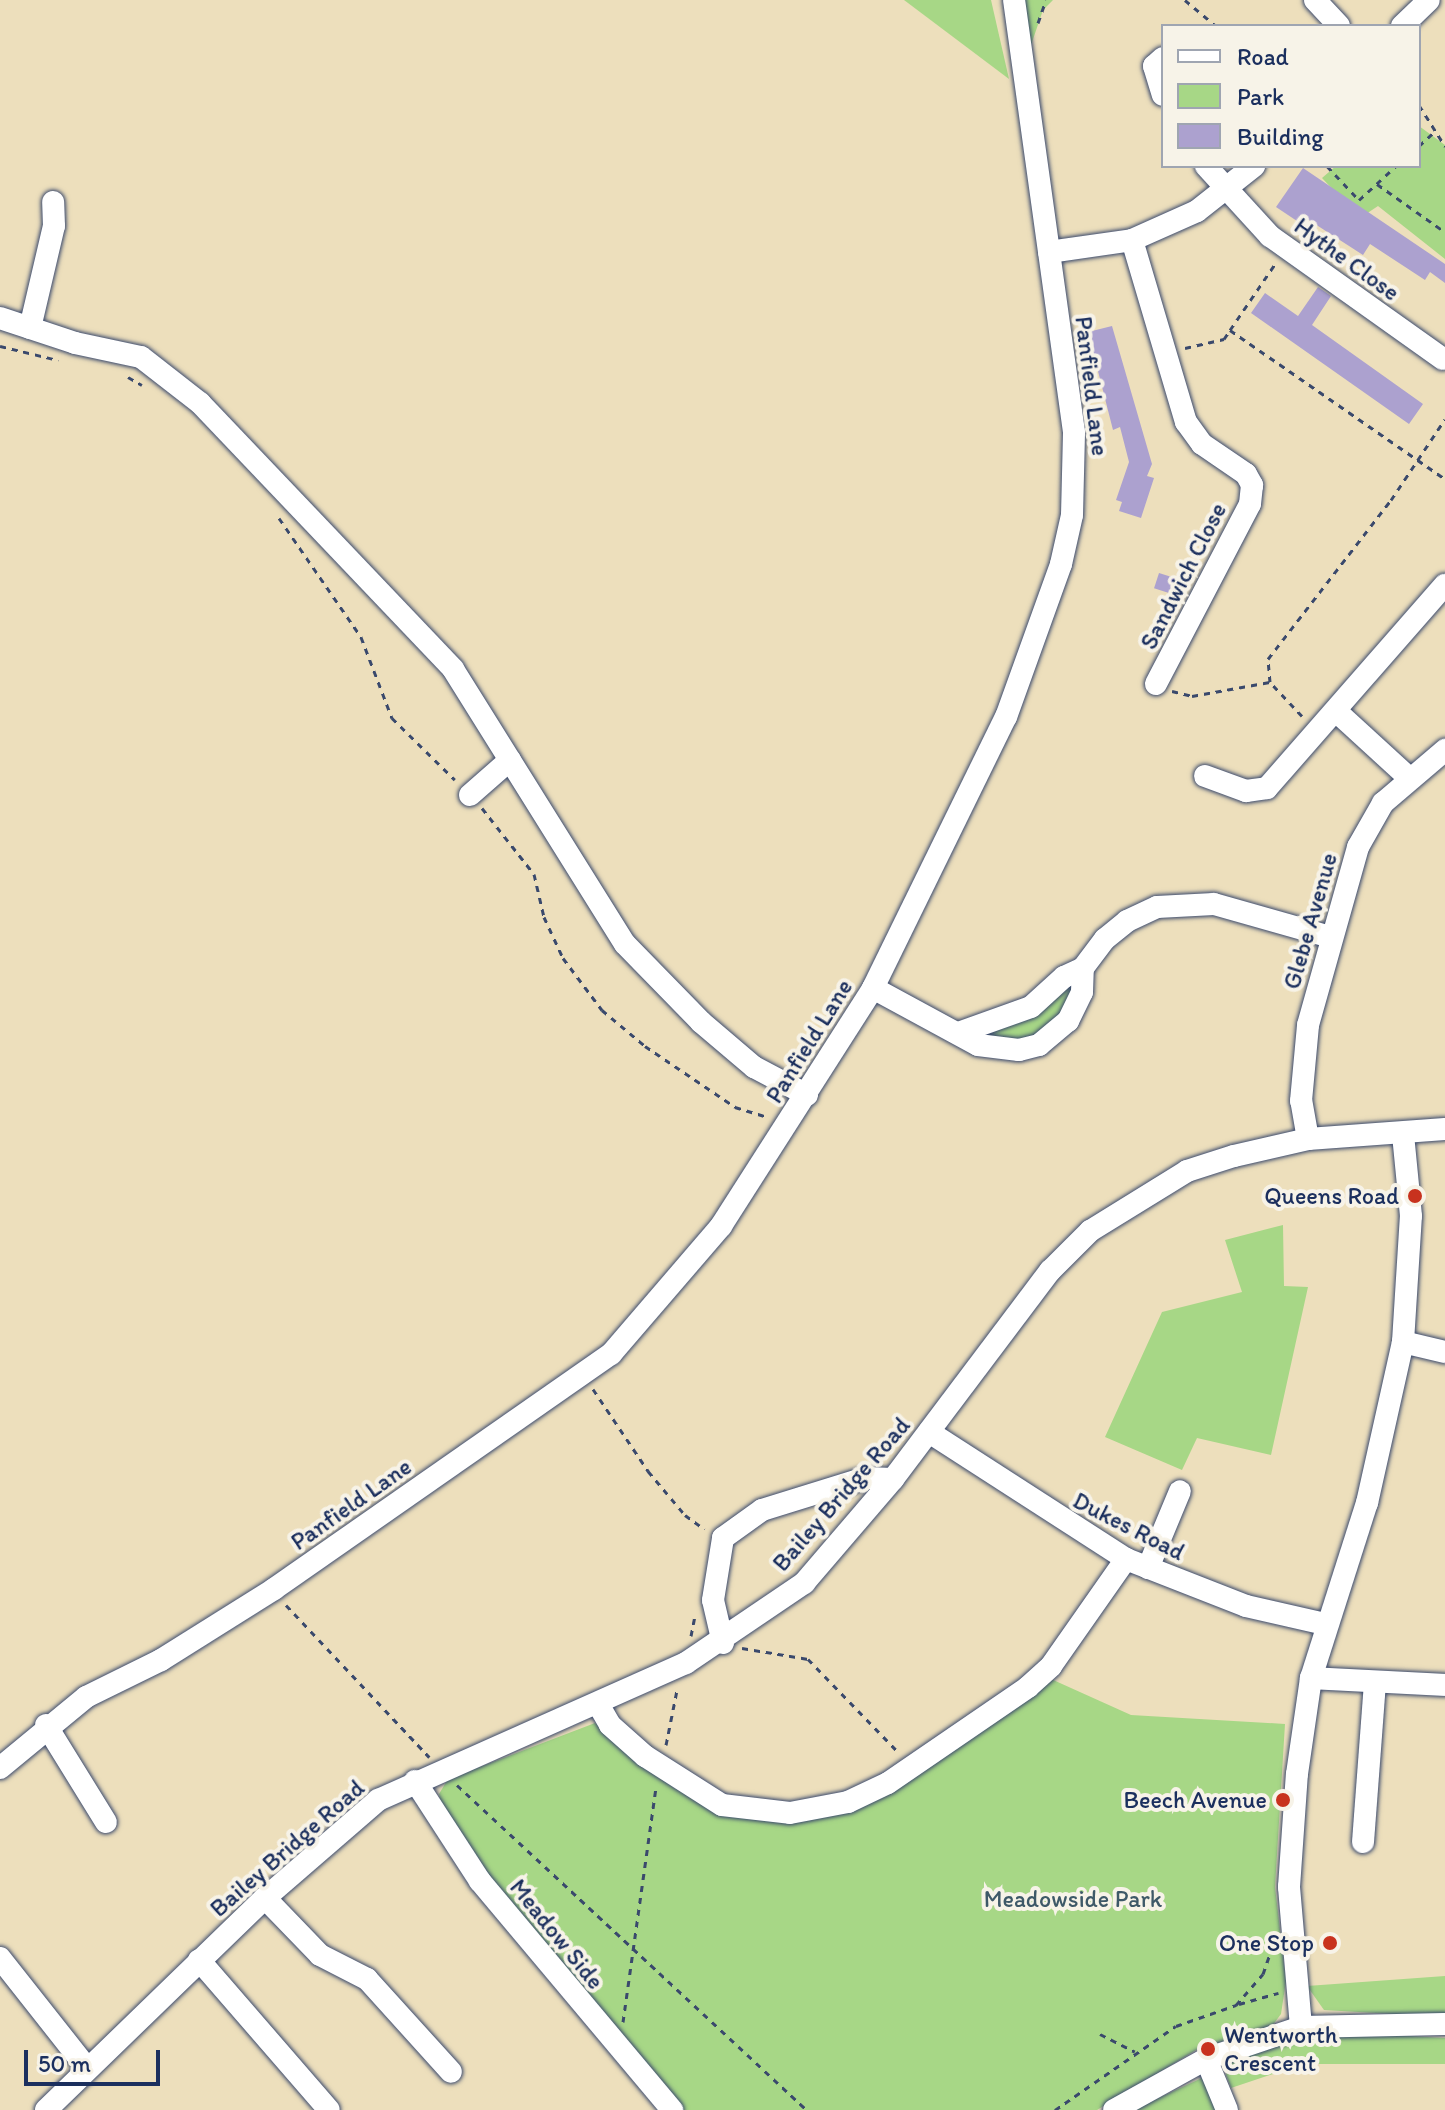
<!DOCTYPE html>
<style>
body{margin:0}
#map{position:relative;width:1445px;height:2110px;overflow:hidden;background:#eddfbc;font-family:Itim,sans-serif}
div>[style]{position:absolute}
.green>*{inset:0;background:#a7d786}
.building>*{inset:0;background:#aca1cf;transform-origin:0 0}
.path>*{height:3px;margin-top:-1.5px;transform-origin:0;background:repeating-linear-gradient(90deg,#3a496c 0 6px,transparent 0 12px)}
.roads{filter:drop-shadow(0 0 2px #3a496c) drop-shadow(0 0 2px #3a496c)}
.minor>*{height:22px;margin:-11px;padding:0 11px;transform-origin:11px;border-radius:11px;background:#fff}
.dots>*{width:22px;height:22px;translate:-50% -50%;box-sizing:border-box;border:4px solid #f7f3e8;border-radius:50%}
span{translate:-50% -50%;white-space:nowrap;text-align:center;line-height:1.15;-webkit-text-stroke:8px #f7f3e8;paint-order:stroke}
.street-label{font-size:24px;color:#1b2f5e}
.poi-label{font-size:24px;color:#1b2f5e}
.right{translate:-100% -50%;text-align:right}
.left{translate:0 -50%;text-align:left}
.park-label{font-size:24px;color:#3e5968}
.legend{position:absolute;left:1161px;top:24px;width:260px;height:144px;box-sizing:border-box;background:#f7f3e8;border:2px solid #9fa5b1;margin:0;padding:10px 14px;list-style:none;font-size:24px;color:#1b2f5e}
.legend li{display:flex;align-items:center;gap:16px;height:40px}
.legend b{width:40px;border:2px solid #9fa5b1}
.scale{position:absolute;left:24px;top:2050px;width:136px;height:36px;box-sizing:border-box;border:4px solid #1b2f5e;border-top:0;padding-left:10px;font-size:24px;line-height:28px;white-space:nowrap;color:#1b2f5e;-webkit-text-stroke:6px #f7f3e8;paint-order:stroke}
</style>
<div id="map">
<div class="green">
<i style="clip-path:polygon(904px 0,991px 0,1009px 79px)"></i>
<i style="clip-path:polygon(1018px 0,1053px 0,1043px 10px,1030px 48px)"></i>
<i style="clip-path:polygon(1419px 126px,1445px 145px,1445px 259px,1378px 206px,1360px 218px,1322px 178px,1336px 166px,1419px 166px)"></i>
<i style="clip-path:polygon(1071px 986px,1075px 989px,1071px 1006px,1034px 1040px,984px 1039px,985px 1033px)"></i>
<i style="clip-path:polygon(1283px 1225px,1284px 1286px,1308px 1287px,1271px 1455px,1197px 1438px,1182px 1470px,1105px 1437px,1162px 1312px,1242px 1292px,1225px 1240px)"></i>
<i style="clip-path:polygon(1051px 1679px,1131px 1715px,1285px 1724px,1275px 1887px,1286px 1981px,1281px 2014px,1272px 2026px,1196px 2050px,1097px 2110px,679px 2110px,486px 1876px,442px 1809px,439px 1794px,448px 1779px,595px 1723px,674px 1788px,721px 1811px,852px 1807px)"></i>
<i style="clip-path:polygon(1445px 1976px,1445px 2017px,1324px 2010px,1307px 1986px)"></i>
<i style="clip-path:polygon(1374px 2034px,1445px 2038px,1445px 2064px,1303px 2064px,1231px 2088px,1226px 2075px,1229px 2062px,1261px 2049px,1311px 2036px)"></i>
<i style="clip-path:polygon(1204px 2077px,1218px 2110px,1133px 2110px)"></i>
</div>
<div class="building">
<i style="clip-path:polygon(1303px 168px,1445px 264px,1445px 283px,1430px 272px,1425px 280px,1370px 244px,1363px 255px,1301px 215px,1297px 221px,1276px 207px)"></i>
<i style="clip-path:polygon(1318px 287px,1331px 296px,1312px 325px,1423px 404px,1409px 424px,1251px 313px,1265px 293px,1298px 316px)"></i>
<i style="clip-path:polygon(1112px 326px,1152px 464px,1147px 476px,1154px 478px,1141px 518px,1119px 511px,1122px 502px,1116px 500px,1129px 462px,1120px 427px,1113px 430px,1088px 332px)"></i>
<i style="left:1159px;top:573px;width:19px;height:16px;rotate:18deg"></i>
</div>
<div class="path">
<i style="left:1185px;top:0;width:40px;rotate:40deg"></i>
<i style="left:1038px;top:23px;width:24px;rotate:-71deg"></i>
<i style="left:1419px;top:105px;width:49px;rotate:57.6deg"></i>
<i style="left:1419px;top:146px;width:19px;rotate:-43deg"></i>
<i style="left:1327px;top:166px;width:47px;rotate:46.7deg"></i>
<i style="left:1359px;top:200px;width:50px;rotate:-42.6deg"></i>
<i style="left:1377px;top:184px;width:83px;rotate:35.2deg"></i>
<i style="left:1230px;top:330px;width:80px;rotate:-55.7deg"></i>
<i style="left:0;top:346px;width:60px;rotate:13.6deg"></i>
<i style="left:1185px;top:348px;width:40px;rotate:-13deg"></i>
<i style="left:1224px;top:339px;width:11px;rotate:-56deg"></i>
<i style="left:1230px;top:330px;width:262px;rotate:34.7deg"></i>
<i style="left:128px;top:377px;width:16px;rotate:30deg"></i>
<i style="left:279px;top:518px;width:145px;rotate:55.4deg"></i>
<i style="left:361px;top:637px;width:87px;rotate:69.1deg"></i>
<i style="left:392px;top:718px;width:88px;rotate:44.5deg"></i>
<i style="left:1172px;top:691px;width:21px;rotate:14deg"></i>
<i style="left:1192px;top:696px;width:79px;rotate:-10.2deg"></i>
<i style="left:1302px;top:716px;width:47px;rotate:-133.3deg"></i>
<i style="left:1270px;top:682px;width:23px;rotate:-95deg"></i>
<i style="left:1268px;top:659px;width:201px;rotate:-52.3deg"></i>
<i style="left:1391px;top:500px;width:97px;rotate:-56.3deg"></i>
<i style="left:482px;top:808px;width:84px;rotate:51.8deg"></i>
<i style="left:534px;top:874px;width:44px;rotate:76.9deg"></i>
<i style="left:544px;top:917px;width:45px;rotate:65.1deg"></i>
<i style="left:563px;top:958px;width:65px;rotate:53.1deg"></i>
<i style="left:602px;top:1010px;width:56px;rotate:39.9deg"></i>
<i style="left:645px;top:1046px;width:109px;rotate:34.1deg"></i>
<i style="left:735px;top:1107px;width:34px;rotate:17deg"></i>
<i style="left:593px;top:1389px;width:99px;rotate:56.1deg"></i>
<i style="left:648px;top:1471px;width:57px;rotate:49.9deg"></i>
<i style="left:685px;top:1515px;width:24px;rotate:36deg"></i>
<i style="left:286px;top:1605px;width:209px;rotate:46.7deg"></i>
<i style="left:691px;top:1636px;width:20px;rotate:-79deg"></i>
<i style="left:742px;top:1648px;width:67px;rotate:9.5deg"></i>
<i style="left:808px;top:1659px;width:129px;rotate:45.9deg"></i>
<i style="left:666px;top:1745px;width:56px;rotate:-78.7deg"></i>
<i style="left:457px;top:1785px;width:478px;rotate:42.9deg"></i>
<i style="left:1239px;top:2004px;width:41px;rotate:-15.8deg"></i>
<i style="left:623px;top:2022px;width:236px;rotate:-82deg"></i>
<i style="left:1100px;top:2034px;width:39px;rotate:27deg"></i>
<i style="left:1055px;top:2110px;width:147px;rotate:-34.8deg"></i>
<i style="left:1176px;top:2026px;width:64px;rotate:-19.3deg"></i>
<i style="left:1236px;top:2005px;width:41px;rotate:-48.9deg"></i>
<i style="left:1263px;top:1974px;width:28px;rotate:-71deg"></i>
</div>
<div class="roads">
<div class="minor">
<i style="left:1315px;top:0;width:35px;rotate:47deg"></i>
<i style="left:1402px;top:26px;width:37px;rotate:-44deg"></i>
<i style="left:1163px;top:58px;width:12px;rotate:138deg"></i>
<i style="left:1154px;top:66px;width:30px;rotate:73deg"></i>
<i style="left:1206px;top:166px;width:95px;rotate:47.6deg"></i>
<i style="left:1270px;top:236px;width:212px;rotate:35.4deg"></i>
<i style="left:1132px;top:240px;width:190px;rotate:73.5deg"></i>
<i style="left:1186px;top:422px;width:27px;rotate:54deg"></i>
<i style="left:1202px;top:444px;width:53px;rotate:34.3deg"></i>
<i style="left:1246px;top:474px;width:13px;rotate:61deg"></i>
<i style="left:1252px;top:485px;width:19px;rotate:96deg"></i>
<i style="left:1250px;top:504px;width:203px;rotate:117.6deg"></i>
<i style="left:1049px;top:252px;width:84px;rotate:-8.2deg"></i>
<i style="left:1132px;top:240px;width:71px;rotate:-24deg"></i>
<i style="left:1197px;top:211px;width:73px;rotate:-38.3deg"></i>
<i style="left:0;top:318px;width:79px;rotate:18.4deg"></i>
<i style="left:75px;top:343px;width:67px;rotate:12deg"></i>
<i style="left:141px;top:357px;width:75px;rotate:37.9deg"></i>
<i style="left:200px;top:403px;width:367px;rotate:46.4deg"></i>
<i style="left:453px;top:669px;width:324px;rotate:58deg"></i>
<i style="left:625px;top:944px;width:109px;rotate:45.7deg"></i>
<i style="left:701px;top:1022px;width:70px;rotate:40.3deg"></i>
<i style="left:754px;top:1067px;width:60px;rotate:27.8deg"></i>
<i style="left:30px;top:328px;width:105px;rotate:-76.8deg"></i>
<i style="left:54px;top:226px;width:24px;rotate:-92deg"></i>
<i style="left:1336px;top:711px;width:98px;rotate:42.5deg"></i>
<i style="left:1205px;top:776px;width:44px;rotate:20.1deg"></i>
<i style="left:1246px;top:791px;width:21px;rotate:-8deg"></i>
<i style="left:1267px;top:788px;width:270px;rotate:-48.8deg"></i>
<i style="left:470px;top:795px;width:53px;rotate:-41.2deg"></i>
<i style="left:873px;top:988px;width:119px;rotate:28.5deg"></i>
<i style="left:978px;top:1045px;width:41px;rotate:7deg"></i>
<i style="left:1019px;top:1050px;width:21px;rotate:-14deg"></i>
<i style="left:1039px;top:1045px;width:38px;rotate:-40deg"></i>
<i style="left:1068px;top:1021px;width:32px;rotate:-64deg"></i>
<i style="left:1082px;top:992px;width:24px;rotate:-88deg"></i>
<i style="left:958px;top:1033px;width:77px;rotate:-19.6deg"></i>
<i style="left:1031px;top:1007px;width:45px;rotate:-42.3deg"></i>
<i style="left:1064px;top:977px;width:21px;rotate:-25deg"></i>
<i style="left:1083px;top:968px;width:36px;rotate:-53deg"></i>
<i style="left:1105px;top:939px;width:28px;rotate:-39deg"></i>
<i style="left:1127px;top:921px;width:33px;rotate:-25deg"></i>
<i style="left:1157px;top:907px;width:57px;rotate:-3deg"></i>
<i style="left:1214px;top:904px;width:122px;rotate:15.8deg"></i>
<i style="left:1308px;top:1139px;width:39px;rotate:-100deg"></i>
<i style="left:1301px;top:1101px;width:76px;rotate:-84.7deg"></i>
<i style="left:1308px;top:1025px;width:185px;rotate:-74.3deg"></i>
<i style="left:1358px;top:847px;width:51px;rotate:-60.4deg"></i>
<i style="left:1383px;top:803px;width:82px;rotate:-40.5deg"></i>
<i style="left:1403px;top:1342px;width:43px;rotate:13.4deg"></i>
<i style="left:929px;top:1432px;width:234px;rotate:32.8deg"></i>
<i style="left:1126px;top:1559px;width:129px;rotate:21.4deg"></i>
<i style="left:1246px;top:1606px;width:81px;rotate:12.8deg"></i>
<i style="left:1148px;top:1568px;width:83px;rotate:-67.4deg"></i>
<i style="left:723px;top:1643px;width:44px;rotate:-103.1deg"></i>
<i style="left:713px;top:1600px;width:63px;rotate:-80.8deg"></i>
<i style="left:723px;top:1538px;width:48px;rotate:-35.7deg"></i>
<i style="left:762px;top:1510px;width:108px;rotate:-17.3deg"></i>
<i style="left:865px;top:1478px;width:28px;rotate:2deg"></i>
<i style="left:1311px;top:1678px;width:134px;rotate:3deg"></i>
<i style="left:598px;top:1704px;width:24px;rotate:60deg"></i>
<i style="left:610px;top:1725px;width:47px;rotate:41.5deg"></i>
<i style="left:645px;top:1756px;width:91px;rotate:32.5deg"></i>
<i style="left:722px;top:1805px;width:68px;rotate:6.7deg"></i>
<i style="left:790px;top:1813px;width:59px;rotate:-10.7deg"></i>
<i style="left:848px;top:1802px;width:44px;rotate:-25.4deg"></i>
<i style="left:888px;top:1783px;width:170px;rotate:-34.4deg"></i>
<i style="left:1028px;top:1687px;width:31px;rotate:-42deg"></i>
<i style="left:1051px;top:1666px;width:131px;rotate:-55deg"></i>
<i style="left:46px;top:1725px;width:114px;rotate:58.3deg"></i>
<i style="left:0;top:1768px;width:112px;rotate:-39.5deg"></i>
<i style="left:86px;top:1697px;width:84px;rotate:-26.3deg"></i>
<i style="left:161px;top:1660px;width:133px;rotate:-32.1deg"></i>
<i style="left:274px;top:1589px;width:411px;rotate:-34.9deg"></i>
<i style="left:611px;top:1354px;width:169px;rotate:-49.3deg"></i>
<i style="left:721px;top:1226px;width:282px;rotate:-57.4deg"></i>
<i style="left:873px;top:988px;width:302px;rotate:-63.9deg"></i>
<i style="left:1006px;top:717px;width:163px;rotate:-70.2deg"></i>
<i style="left:1061px;top:564px;width:50px;rotate:-77.3deg"></i>
<i style="left:1072px;top:515px;width:83px;rotate:-88.6deg"></i>
<i style="left:1074px;top:432px;width:436px;rotate:-97.9deg"></i>
<i style="left:415px;top:1781px;width:119px;rotate:57deg"></i>
<i style="left:480px;top:1881px;width:299px;rotate:50deg"></i>
<i style="left:1363px;top:1842px;width:159px;rotate:-85.7deg"></i>
<i style="left:265px;top:1898px;width:79px;rotate:46deg"></i>
<i style="left:320px;top:1955px;width:53px;rotate:27.1deg"></i>
<i style="left:367px;top:1979px;width:125px;rotate:47.9deg"></i>
<i style="left:0;top:1958px;width:140px;rotate:51.7deg"></i>
<i style="left:199px;top:1960px;width:198px;rotate:49.1deg"></i>
<i style="left:1301px;top:2027px;width:141px;rotate:-94.9deg"></i>
<i style="left:1289px;top:1887px;width:113px;rotate:-86deg"></i>
<i style="left:1297px;top:1774px;width:97px;rotate:-81.7deg"></i>
<i style="left:1311px;top:1678px;width:184px;rotate:-72.3deg"></i>
<i style="left:1367px;top:1503px;width:165px;rotate:-77.4deg"></i>
<i style="left:1403px;top:1342px;width:126px;rotate:-86.4deg"></i>
<i style="left:1411px;top:1216px;width:82px;rotate:-95.6deg"></i>
<i style="left:1206px;top:2059px;width:55px;rotate:67.6deg"></i>
<i style="left:46px;top:2110px;width:305px;rotate:-44.1deg"></i>
<i style="left:265px;top:1898px;width:150px;rotate:-40.9deg"></i>
<i style="left:378px;top:1800px;width:337px;rotate:-24deg"></i>
<i style="left:686px;top:1663px;width:143px;rotate:-34.1deg"></i>
<i style="left:804px;top:1583px;width:137px;rotate:-49.4deg"></i>
<i style="left:893px;top:1479px;width:261px;rotate:-53deg"></i>
<i style="left:1050px;top:1271px;width:57px;rotate:-45deg"></i>
<i style="left:1090px;top:1231px;width:114px;rotate:-31.7deg"></i>
<i style="left:1187px;top:1171px;width:49px;rotate:-17.7deg"></i>
<i style="left:1234px;top:1156px;width:76px;rotate:-12.9deg"></i>
<i style="left:1308px;top:1139px;width:137px;rotate:-4.2deg"></i>
<i style="left:1114px;top:2110px;width:105px;rotate:-29deg"></i>
<i style="left:1206px;top:2059px;width:100px;rotate:-18.6deg"></i>
<i style="left:1301px;top:2027px;width:144px;rotate:-1.2deg"></i>
</div>
</div>
<div class="dots">
<i style="left:1415px;top:1196px;background:#c8321e"></i>
<i style="left:1283px;top:1800px;background:#c8321e"></i>
<i style="left:1330px;top:1943px;background:#c8321e"></i>
<i style="left:1208px;top:2049px;background:#c8321e"></i>
</div>
<div class="street-label">
<span style="left:1347px;top:259px;rotate:36deg">Hythe Close</span>
<span style="left:1092px;top:386px;rotate:83deg">Panfield Lane</span>
<span style="left:1183px;top:576px;rotate:-63deg">Sandwich Close</span>
<span style="left:1310px;top:921px;rotate:-74deg">Glebe Avenue</span>
<span style="left:809px;top:1041px;rotate:-58deg">Panfield Lane</span>
<span style="left:841px;top:1494px;rotate:-49deg">Bailey Bridge Road</span>
<span style="left:351px;top:1504px;rotate:-35deg">Panfield Lane</span>
<span style="left:1129px;top:1526px;rotate:27deg">Dukes Road</span>
<span style="left:287px;top:1848px;rotate:-41deg">Bailey Bridge Road</span>
<span style="left:557px;top:1934px;rotate:51deg">Meadow Side</span>
</div>
<div class="poi-label">
<span class="right" style="left:1399px;top:1196px">Queens Road</span>
<span class="right" style="left:1267px;top:1800px">Beech Avenue</span>
<span class="right" style="left:1314px;top:1943px">One Stop</span>
<span class="left" style="left:1224px;top:2049px">Wentworth<br>Crescent</span>
</div>
<div class="park-label">
<span style="left:1073px;top:1899px">Meadowside Park</span>
</div>
<ul class="legend">
<li><b style="height:10px;background:#fff"></b>Road</li>
<li><b style="height:22px;background:#a7d786"></b>Park</li>
<li><b style="height:22px;background:#aca1cf"></b>Building</li>
</ul>
<div class="scale">50 m</div>
</div>
